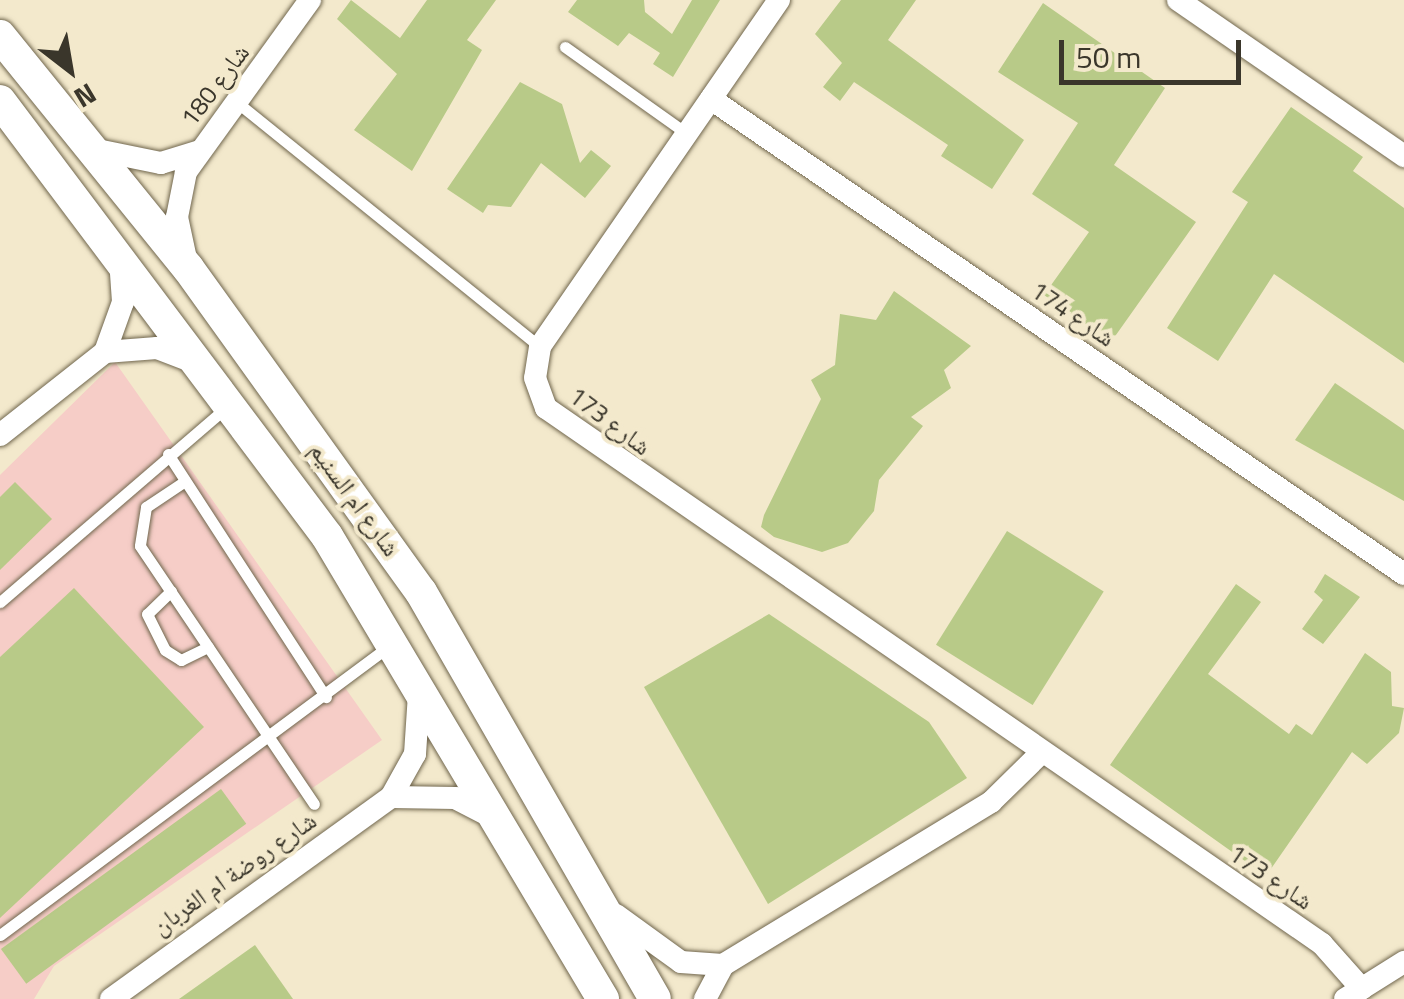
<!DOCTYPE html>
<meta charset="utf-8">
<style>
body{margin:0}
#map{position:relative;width:1404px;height:999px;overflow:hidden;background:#f3e9cc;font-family:"Titillium Web","Noto Naskh Arabic",sans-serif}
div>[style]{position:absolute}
.green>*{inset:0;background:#f6cdc7}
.building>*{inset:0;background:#b8ca88;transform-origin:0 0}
.roads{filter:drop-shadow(0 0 2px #70664d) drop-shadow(0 0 2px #70664d)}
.service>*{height:11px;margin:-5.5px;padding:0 5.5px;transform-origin:5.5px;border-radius:5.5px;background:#fff}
.minor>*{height:22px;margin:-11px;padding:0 11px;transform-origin:11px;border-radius:11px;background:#fff}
.secondary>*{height:32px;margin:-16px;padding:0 16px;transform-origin:16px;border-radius:16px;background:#fff}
span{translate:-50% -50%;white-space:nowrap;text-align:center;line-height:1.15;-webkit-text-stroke:8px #f3e9cc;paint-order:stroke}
.street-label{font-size:25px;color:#3a362b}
.north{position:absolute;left:20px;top:20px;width:100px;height:100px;-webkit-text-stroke:8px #f3e9cc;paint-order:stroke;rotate:149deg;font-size:28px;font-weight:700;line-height:40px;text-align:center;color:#3a362b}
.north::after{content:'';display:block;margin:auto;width:35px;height:45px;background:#3a362b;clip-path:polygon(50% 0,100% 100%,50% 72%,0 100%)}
.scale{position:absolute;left:1059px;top:40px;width:182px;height:45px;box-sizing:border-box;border:5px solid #3a362b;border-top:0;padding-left:12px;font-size:30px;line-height:35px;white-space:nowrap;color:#3a362b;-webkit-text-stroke:8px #f3e9cc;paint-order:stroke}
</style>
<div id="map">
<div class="green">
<i style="clip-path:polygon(115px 362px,382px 740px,54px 966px,34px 999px,0 999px,0 475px)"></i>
</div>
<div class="building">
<i style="clip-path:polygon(351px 0,400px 38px,427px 0,496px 0,467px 40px,482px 50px,412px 171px,354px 130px,397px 74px,337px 19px)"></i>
<i style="clip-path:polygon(577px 0,644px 0,645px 12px,672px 34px,692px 0,720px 0,673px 77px,653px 64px,660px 53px,629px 33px,618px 46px,568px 12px)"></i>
<i style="clip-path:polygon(841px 0,916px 0,888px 40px,1024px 140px,992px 189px,941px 156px,948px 145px,854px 82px,840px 101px,823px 87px,842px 63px,815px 34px)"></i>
<i style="clip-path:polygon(1043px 3px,1165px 88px,1114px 165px,1196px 222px,1111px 342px,1044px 295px,1089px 232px,1032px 194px,1078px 123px,998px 72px)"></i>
<i style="clip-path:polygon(520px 82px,562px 104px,580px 163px,591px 150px,611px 166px,585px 198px,541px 163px,511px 207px,488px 205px,483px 213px,447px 189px)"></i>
<i style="clip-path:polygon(1291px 107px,1363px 157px,1353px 171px,1404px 208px,1404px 363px,1274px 274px,1218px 361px,1167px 328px,1248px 202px,1232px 192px)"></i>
<i style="clip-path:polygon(894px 291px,971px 346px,944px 370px,951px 388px,911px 417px,923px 426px,879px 480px,874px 511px,848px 543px,822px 552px,774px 537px,761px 527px,764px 515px,821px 399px,811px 380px,835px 365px,840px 314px,876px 320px)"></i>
<i style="clip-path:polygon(1335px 383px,1404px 430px,1404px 501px,1295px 440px)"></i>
<i style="clip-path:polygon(15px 482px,52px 519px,0 570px,0 497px)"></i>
<i style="left:1007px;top:531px;width:114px;height:134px;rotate:32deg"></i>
<i style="clip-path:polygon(1325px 574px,1360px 597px,1323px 644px,1302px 629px,1323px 600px,1314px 592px)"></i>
<i style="clip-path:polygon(1236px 584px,1261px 602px,1208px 674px,1289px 734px,1296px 724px,1312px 735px,1365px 653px,1391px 672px,1392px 706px,1404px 708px,1399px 733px,1367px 764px,1352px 752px,1266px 876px,1110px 765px)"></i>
<i style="clip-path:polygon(74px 588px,204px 727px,0 918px,0 657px)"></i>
<i style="clip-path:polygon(769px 614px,929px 722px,967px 778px,768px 904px,644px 687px)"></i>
<i style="left:221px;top:789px;width:43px;height:272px;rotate:54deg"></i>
<i style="clip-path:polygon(255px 945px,293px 999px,179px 999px)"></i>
</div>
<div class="roads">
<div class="service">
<i style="left:565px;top:47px;width:148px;rotate:35.4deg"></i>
<i style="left:239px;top:104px;width:387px;rotate:38.9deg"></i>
<i style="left:168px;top:454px;width:290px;rotate:57deg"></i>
<i style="left:185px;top:481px;width:47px;rotate:146.3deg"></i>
<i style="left:146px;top:507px;width:39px;rotate:99deg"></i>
<i style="left:140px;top:546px;width:311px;rotate:56deg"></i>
<i style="left:171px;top:591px;width:33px;rotate:136deg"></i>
<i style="left:147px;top:614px;width:40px;rotate:63.4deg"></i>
<i style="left:165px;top:650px;width:19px;rotate:32deg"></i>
<i style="left:181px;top:660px;width:30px;rotate:-26deg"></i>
<i style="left:0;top:602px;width:301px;rotate:-40.7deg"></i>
<i style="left:0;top:935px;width:486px;rotate:-36.6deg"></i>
</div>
<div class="minor">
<i style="left:779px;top:0;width:421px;rotate:124.6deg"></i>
<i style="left:540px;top:347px;width:31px;rotate:99deg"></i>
<i style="left:535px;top:378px;width:32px;rotate:70deg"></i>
<i style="left:546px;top:408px;width:943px;rotate:34.63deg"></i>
<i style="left:1322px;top:944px;width:60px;rotate:48.4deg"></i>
<i style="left:1178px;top:0;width:275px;rotate:34.6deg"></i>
<i style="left:711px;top:99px;width:840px;rotate:34.43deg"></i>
<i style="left:97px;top:150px;width:65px;rotate:11.5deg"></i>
<i style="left:161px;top:163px;width:39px;rotate:-17deg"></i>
<i style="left:186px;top:259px;width:43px;rotate:-102.1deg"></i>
<i style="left:177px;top:217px;width:46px;rotate:-78.7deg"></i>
<i style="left:186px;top:172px;width:212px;rotate:-54.2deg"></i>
<i style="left:105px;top:352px;width:52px;rotate:-4.4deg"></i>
<i style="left:157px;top:348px;width:39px;rotate:21deg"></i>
<i style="left:0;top:435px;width:134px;rotate:-38.3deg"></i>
<i style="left:105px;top:352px;width:53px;rotate:-70.2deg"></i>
<i style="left:123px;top:302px;width:39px;rotate:-94deg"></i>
<i style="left:391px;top:797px;width:64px;rotate:0.9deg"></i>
<i style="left:455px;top:798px;width:42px;rotate:27.2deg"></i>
<i style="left:616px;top:915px;width:80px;rotate:35.9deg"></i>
<i style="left:681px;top:962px;width:42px;rotate:4.1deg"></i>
<i style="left:723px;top:965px;width:314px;rotate:-31.3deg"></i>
<i style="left:991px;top:802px;width:69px;rotate:-44.4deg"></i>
<i style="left:111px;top:999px;width:345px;rotate:-35.8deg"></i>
<i style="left:391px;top:797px;width:49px;rotate:-60.8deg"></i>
<i style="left:415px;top:754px;width:61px;rotate:-86.2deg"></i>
<i style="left:705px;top:999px;width:38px;rotate:-62deg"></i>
<i style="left:1345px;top:999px;width:70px;rotate:-32.1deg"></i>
</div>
<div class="secondary">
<i style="left:0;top:36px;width:299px;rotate:51deg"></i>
<i style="left:188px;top:268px;width:399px;rotate:54.3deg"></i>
<i style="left:421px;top:592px;width:469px;rotate:60.1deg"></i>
<i style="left:0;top:101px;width:544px;rotate:53.07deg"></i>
<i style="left:327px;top:536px;width:539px;rotate:59.2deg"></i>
</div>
</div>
<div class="street-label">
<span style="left:215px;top:85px;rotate:-53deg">شارع 180</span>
<span style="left:1073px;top:314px;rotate:34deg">شارع 174</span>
<span style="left:610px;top:421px;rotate:37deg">شارع 173</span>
<span style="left:355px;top:499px;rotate:54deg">شارع ام السنيم</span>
<span style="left:234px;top:873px;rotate:-35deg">شارع روضة ام الغربان</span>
<span style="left:1271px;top:877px;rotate:34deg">شارع 173</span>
</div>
<div class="north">N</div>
<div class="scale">50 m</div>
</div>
